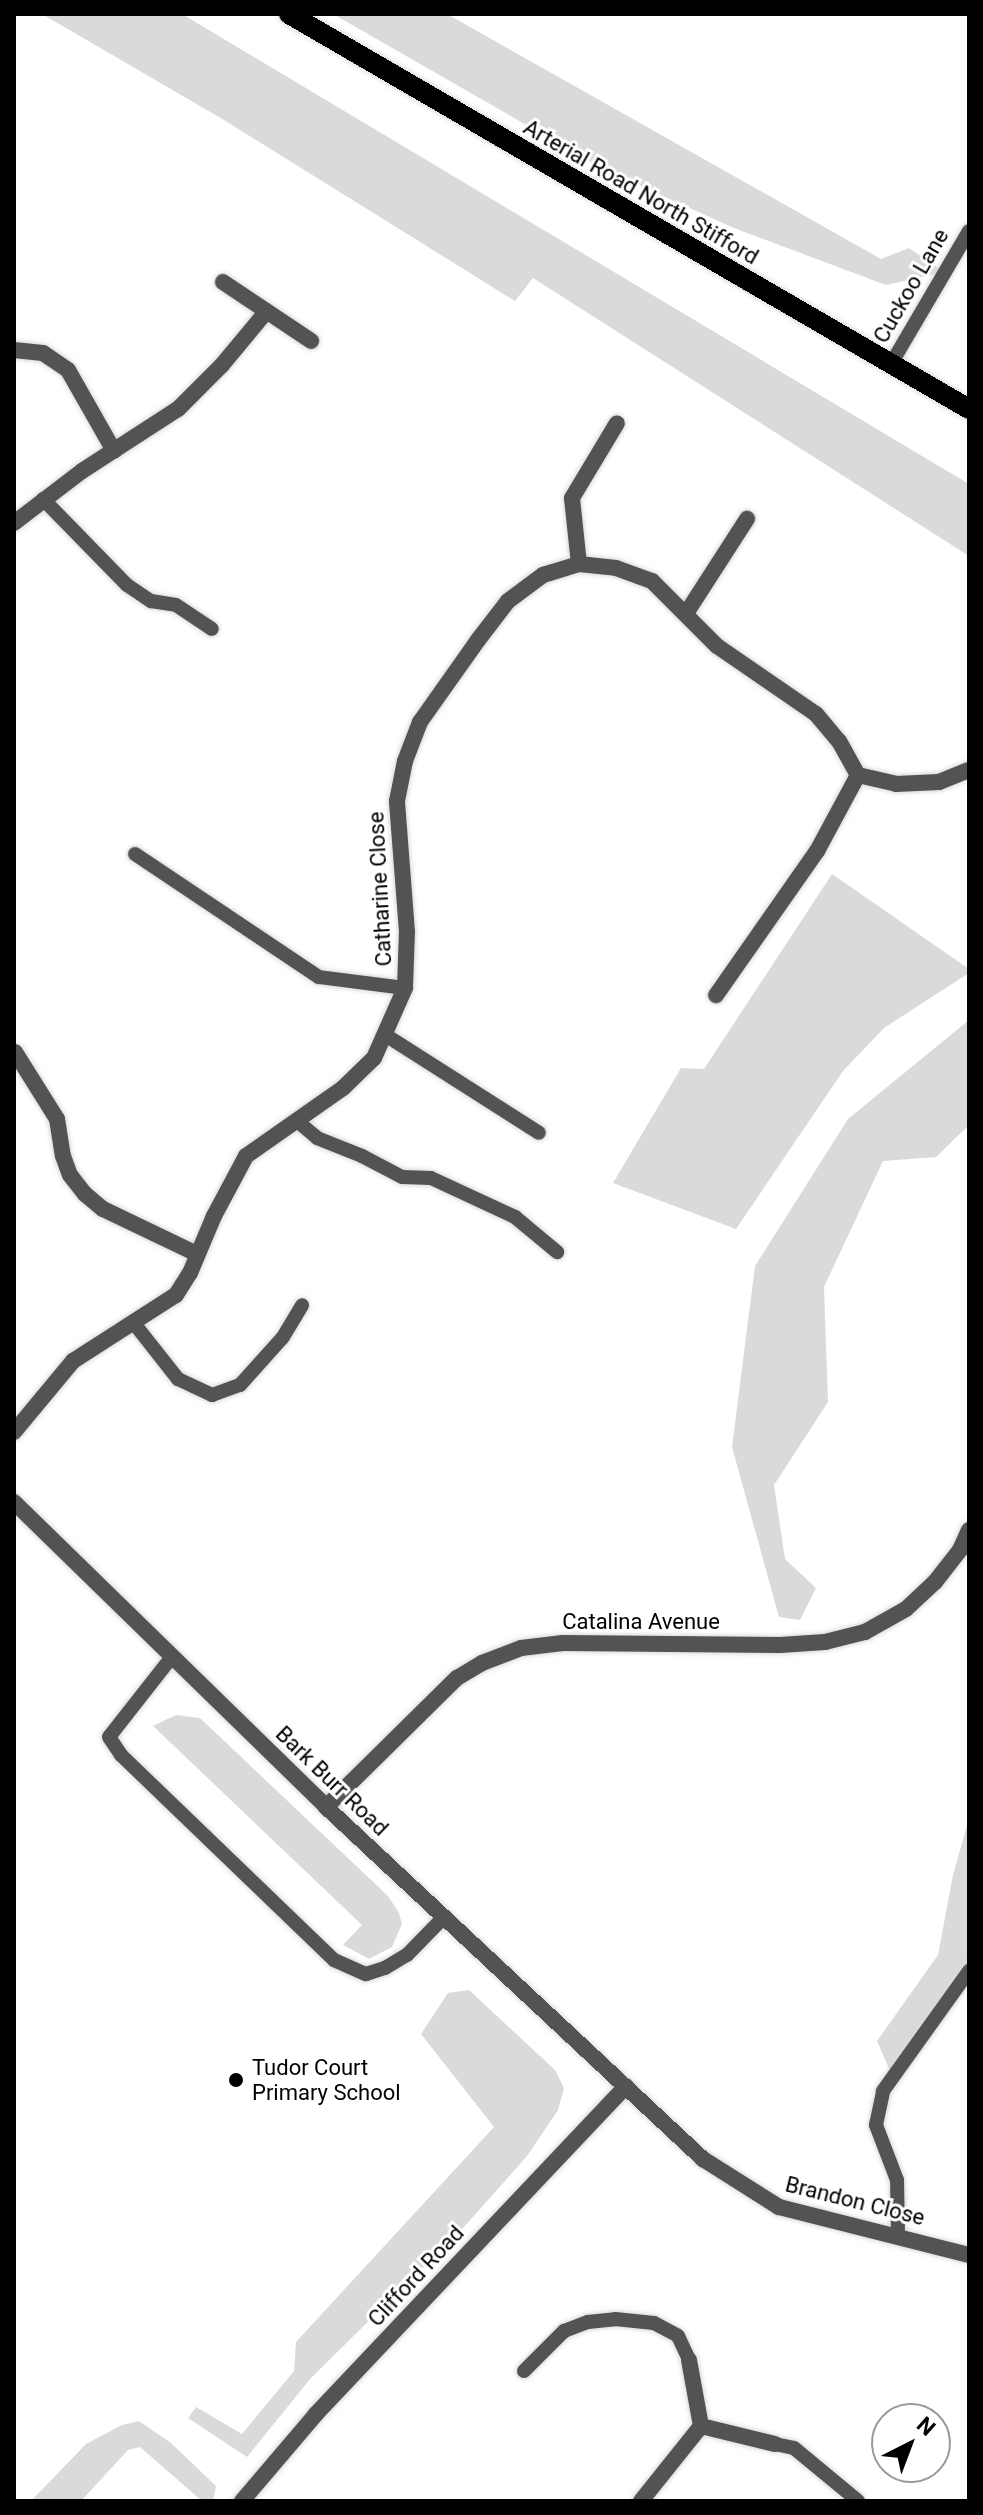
<!DOCTYPE html>
<style>
body{margin:0}
#map{position:relative;width:983px;height:2515px;overflow:hidden;background:#fff;font-family:Roboto,sans-serif}
div>[style]{position:absolute}
.green>*{inset:0;background:#dadada}
.roads{filter:drop-shadow(0 0 2px #dbdbdb) drop-shadow(0 0 2px #dbdbdb)}
.lane>*{height:14px;margin:-7px;padding:0 7px;transform-origin:7px;border-radius:7px;background:#535353}
.street>*{height:16px;margin:-8px;padding:0 8px;transform-origin:8px;border-radius:8px;background:#535353}
.primary>*{height:20px;margin:-10px;padding:0 10px;transform-origin:10px;border-radius:10px;background:#000}
.dots>*{width:22px;height:22px;translate:-50% -50%;box-sizing:border-box;border:4px solid #fff;border-radius:50%}
span{translate:-50% -50%;white-space:nowrap;text-align:center;line-height:1.15;-webkit-text-stroke:6px #fff;paint-order:stroke}
.street-label{font-size:22px;color:#000}
.poi-label{font-size:22px;color:#000}
.left{translate:0 -50%;text-align:left}
.frame{position:absolute;inset:0;border:16px solid #000;pointer-events:none}
.north{position:absolute;left:871px;top:2403px;width:80px;height:80px;box-sizing:border-box;background:#fff;border:2px solid #999;border-radius:50%;rotate:42deg;font-size:22px;font-weight:700;line-height:32px;text-align:center;color:#000}
.north::after{content:'';display:block;margin:auto;width:28px;height:36px;background:#000;clip-path:polygon(50% 0,100% 100%,50% 72%,0 100%)}
</style>
<div id="map">
<div class="green">
<i style="clip-path:polygon(42px 14px,182px 14px,969px 484px,969px 556px,533px 278px,515px 301px,224px 120px)"></i>
<i style="clip-path:polygon(333px 14px,447px 14px,881px 259px,909px 248px,944px 272px,886px 285px,734px 228px,603px 169px)"></i>
<i style="clip-path:polygon(832px 874px,969px 969px,969px 973px,884px 1028px,843px 1071px,736px 1229px,613px 1183px,681px 1068px,704px 1069px)"></i>
<i style="clip-path:polygon(969px 1020px,969px 1125px,936px 1157px,883px 1161px,824px 1287px,828px 1402px,774px 1485px,785px 1559px,816px 1588px,800px 1620px,779px 1617px,732px 1447px,755px 1266px,848px 1119px)"></i>
<i style="clip-path:polygon(176px 1715px,200px 1718px,388px 1896px,399px 1913px,402px 1924px,392px 1947px,369px 1959px,343px 1945px,362px 1925px,153px 1726px)"></i>
<i style="clip-path:polygon(969px 1818px,969px 1962px,893px 2078px,877px 2041px,938px 1955px,953px 1875px)"></i>
<i style="clip-path:polygon(469px 1990px,555px 2070px,564px 2088px,558px 2110px,527px 2156px,463px 2228px,311px 2378px,247px 2457px,188px 2418px,196px 2407px,242px 2434px,294px 2371px,296px 2342px,494px 2127px,421px 2034px,448px 1993px)"></i>
<i style="clip-path:polygon(139px 2421px,171px 2443px,216px 2486px,213px 2501px,202px 2501px,140px 2447px,128px 2450px,81px 2501px,31px 2501px,86px 2444px,122px 2425px)"></i>
</div>
<div class="roads">
<div class="lane">
<i style="left:891px;top:364px;width:154px;rotate:-59.6deg"></i>
<i style="left:43px;top:499px;width:120px;rotate:45.7deg"></i>
<i style="left:127px;top:585px;width:29px;rotate:34deg"></i>
<i style="left:151px;top:601px;width:25px;rotate:9deg"></i>
<i style="left:176px;top:605px;width:43px;rotate:33.7deg"></i>
<i style="left:135px;top:854px;width:221px;rotate:33.8deg"></i>
<i style="left:319px;top:977px;width:87px;rotate:7.3deg"></i>
<i style="left:387px;top:1036px;width:180px;rotate:32.5deg"></i>
<i style="left:297px;top:1121px;width:26px;rotate:40deg"></i>
<i style="left:317px;top:1138px;width:48px;rotate:21.8deg"></i>
<i style="left:362px;top:1156px;width:45px;rotate:27.7deg"></i>
<i style="left:402px;top:1177px;width:29px;rotate:2deg"></i>
<i style="left:431px;top:1178px;width:93px;rotate:24.9deg"></i>
<i style="left:515px;top:1217px;width:55px;rotate:39.8deg"></i>
<i style="left:133px;top:1322px;width:73px;rotate:51.7deg"></i>
<i style="left:178px;top:1379px;width:38px;rotate:25deg"></i>
<i style="left:212px;top:1395px;width:30px;rotate:-20deg"></i>
<i style="left:240px;top:1385px;width:64px;rotate:-48.1deg"></i>
<i style="left:283px;top:1337px;width:37px;rotate:-59deg"></i>
<i style="left:171px;top:1658px;width:100px;rotate:128.1deg"></i>
<i style="left:109px;top:1737px;width:22px;rotate:56deg"></i>
<i style="left:121px;top:1755px;width:296px;rotate:43.9deg"></i>
<i style="left:334px;top:1960px;width:35px;rotate:24deg"></i>
<i style="left:366px;top:1974px;width:20px;rotate:-18deg"></i>
<i style="left:385px;top:1968px;width:26px;rotate:-31deg"></i>
<i style="left:407px;top:1955px;width:53px;rotate:-45.8deg"></i>
<i style="left:898px;top:2235px;width:55px;rotate:-91deg"></i>
<i style="left:897px;top:2180px;width:59px;rotate:-110.9deg"></i>
<i style="left:876px;top:2125px;width:35px;rotate:-78deg"></i>
<i style="left:883px;top:2091px;width:148px;rotate:-54.4deg"></i>
<i style="left:524px;top:2371px;width:57px;rotate:-45deg"></i>
<i style="left:564px;top:2331px;width:26px;rotate:-21deg"></i>
<i style="left:588px;top:2322px;width:27px;rotate:-6deg"></i>
<i style="left:615px;top:2319px;width:39px;rotate:6deg"></i>
<i style="left:654px;top:2323px;width:27px;rotate:28deg"></i>
<i style="left:678px;top:2336px;width:26px;rotate:65deg"></i>
<i style="left:775px;top:2444px;width:19px;rotate:12deg"></i>
<i style="left:794px;top:2448px;width:83px;rotate:39.6deg"></i>
</div>
<div class="street">
<i style="left:223px;top:282px;width:106px;rotate:33.8deg"></i>
<i style="left:14px;top:350px;width:29px;rotate:6deg"></i>
<i style="left:43px;top:353px;width:30px;rotate:34deg"></i>
<i style="left:68px;top:370px;width:93px;rotate:60.4deg"></i>
<i style="left:14px;top:523px;width:86px;rotate:-37.4deg"></i>
<i style="left:82px;top:471px;width:114px;rotate:-32.9deg"></i>
<i style="left:178px;top:409px;width:62px;rotate:-45deg"></i>
<i style="left:222px;top:365px;width:69px;rotate:-50.3deg"></i>
<i style="left:579px;top:564px;width:66px;rotate:-96.1deg"></i>
<i style="left:572px;top:498px;width:87px;rotate:-59deg"></i>
<i style="left:687px;top:612px;width:111px;rotate:-57.2deg"></i>
<i style="left:858px;top:775px;width:39px;rotate:13deg"></i>
<i style="left:896px;top:784px;width:43px;rotate:-2.7deg"></i>
<i style="left:939px;top:782px;width:32px;rotate:-22deg"></i>
<i style="left:15px;top:1052px;width:79px;rotate:57.9deg"></i>
<i style="left:57px;top:1119px;width:37px;rotate:81deg"></i>
<i style="left:63px;top:1156px;width:20px;rotate:70deg"></i>
<i style="left:70px;top:1175px;width:24px;rotate:52deg"></i>
<i style="left:85px;top:1194px;width:23px;rotate:40deg"></i>
<i style="left:103px;top:1209px;width:104px;rotate:25.6deg"></i>
<i style="left:14px;top:1432px;width:92px;rotate:-50.3deg"></i>
<i style="left:73px;top:1361px;width:122px;rotate:-32.7deg"></i>
<i style="left:176px;top:1295px;width:26px;rotate:-58deg"></i>
<i style="left:190px;top:1273px;width:62px;rotate:-67.2deg"></i>
<i style="left:214px;top:1216px;width:68px;rotate:-61.9deg"></i>
<i style="left:246px;top:1156px;width:118px;rotate:-35deg"></i>
<i style="left:343px;top:1088px;width:43px;rotate:-44.1deg"></i>
<i style="left:374px;top:1058px;width:77px;rotate:-66.1deg"></i>
<i style="left:405px;top:988px;width:56px;rotate:-88deg"></i>
<i style="left:407px;top:932px;width:131px;rotate:-94.4deg"></i>
<i style="left:397px;top:801px;width:41px;rotate:-78.7deg"></i>
<i style="left:405px;top:761px;width:42px;rotate:-69deg"></i>
<i style="left:420px;top:722px;width:100px;rotate:-54.7deg"></i>
<i style="left:478px;top:640px;width:49px;rotate:-52.4deg"></i>
<i style="left:508px;top:601px;width:44px;rotate:-36.6deg"></i>
<i style="left:543px;top:575px;width:38px;rotate:-17deg"></i>
<i style="left:579px;top:564px;width:37px;rotate:6deg"></i>
<i style="left:616px;top:568px;width:38px;rotate:20deg"></i>
<i style="left:652px;top:581px;width:92px;rotate:45deg"></i>
<i style="left:717px;top:646px;width:120px;rotate:34.5deg"></i>
<i style="left:816px;top:714px;width:35px;rotate:50deg"></i>
<i style="left:839px;top:741px;width:39px;rotate:61deg"></i>
<i style="left:858px;top:775px;width:86px;rotate:118.3deg"></i>
<i style="left:817px;top:851px;width:176px;rotate:125deg"></i>
<i style="left:14px;top:1502px;width:436px;rotate:44.3deg"></i>
<i style="left:326px;top:1807px;width:516px;rotate:43.04deg"></i>
<i style="left:703px;top:2159px;width:90px;rotate:32.3deg"></i>
<i style="left:779px;top:2207px;width:196px;rotate:14.2deg"></i>
<i style="left:326px;top:1807px;width:184px;rotate:-44.6deg"></i>
<i style="left:457px;top:1678px;width:29px;rotate:-31deg"></i>
<i style="left:482px;top:1663px;width:42px;rotate:-21deg"></i>
<i style="left:521px;top:1648px;width:42px;rotate:-6.8deg"></i>
<i style="left:563px;top:1643px;width:217px;rotate:0.5deg"></i>
<i style="left:780px;top:1645px;width:45px;rotate:-3.8deg"></i>
<i style="left:825px;top:1642px;width:41px;rotate:-14deg"></i>
<i style="left:865px;top:1632px;width:47px;rotate:-29.3deg"></i>
<i style="left:906px;top:1609px;width:40px;rotate:-43deg"></i>
<i style="left:935px;top:1582px;width:41px;rotate:-52deg"></i>
<i style="left:960px;top:1550px;width:22px;rotate:-66deg"></i>
<i style="left:701px;top:2426px;width:76px;rotate:13.7deg"></i>
<i style="left:242px;top:2501px;width:114px;rotate:-49.6deg"></i>
<i style="left:316px;top:2414px;width:451px;rotate:-46.6deg"></i>
<i style="left:641px;top:2501px;width:96px;rotate:-51.3deg"></i>
<i style="left:701px;top:2426px;width:67px;rotate:-100.3deg"></i>
</div>
<div class="primary">
<i style="left:289px;top:14px;width:786px;rotate:30.15deg"></i>
</div>
</div>
<div class="dots">
<i style="left:236px;top:2080px;background:#000"></i>
</div>
<div class="street-label">
<span style="left:641px;top:192px;rotate:30deg">Arterial Road North Stifford</span>
<span style="left:911px;top:286px;rotate:-60deg">Cuckoo Lane</span>
<span style="left:380px;top:889px;rotate:-93deg">Catharine Close</span>
<span style="left:641px;top:1622px">Catalina Avenue</span>
<span style="left:332px;top:1781px;rotate:44deg">Bark Burr Road</span>
<span style="left:855px;top:2201px;rotate:14deg">Brandon Close</span>
<span style="left:416px;top:2276px;rotate:-47deg">Clifford Road</span>
</div>
<div class="poi-label">
<span class="left" style="left:252px;top:2080px">Tudor Court<br>Primary School</span>
</div>
<div class="frame"></div>
<div class="north">N</div>
</div>
